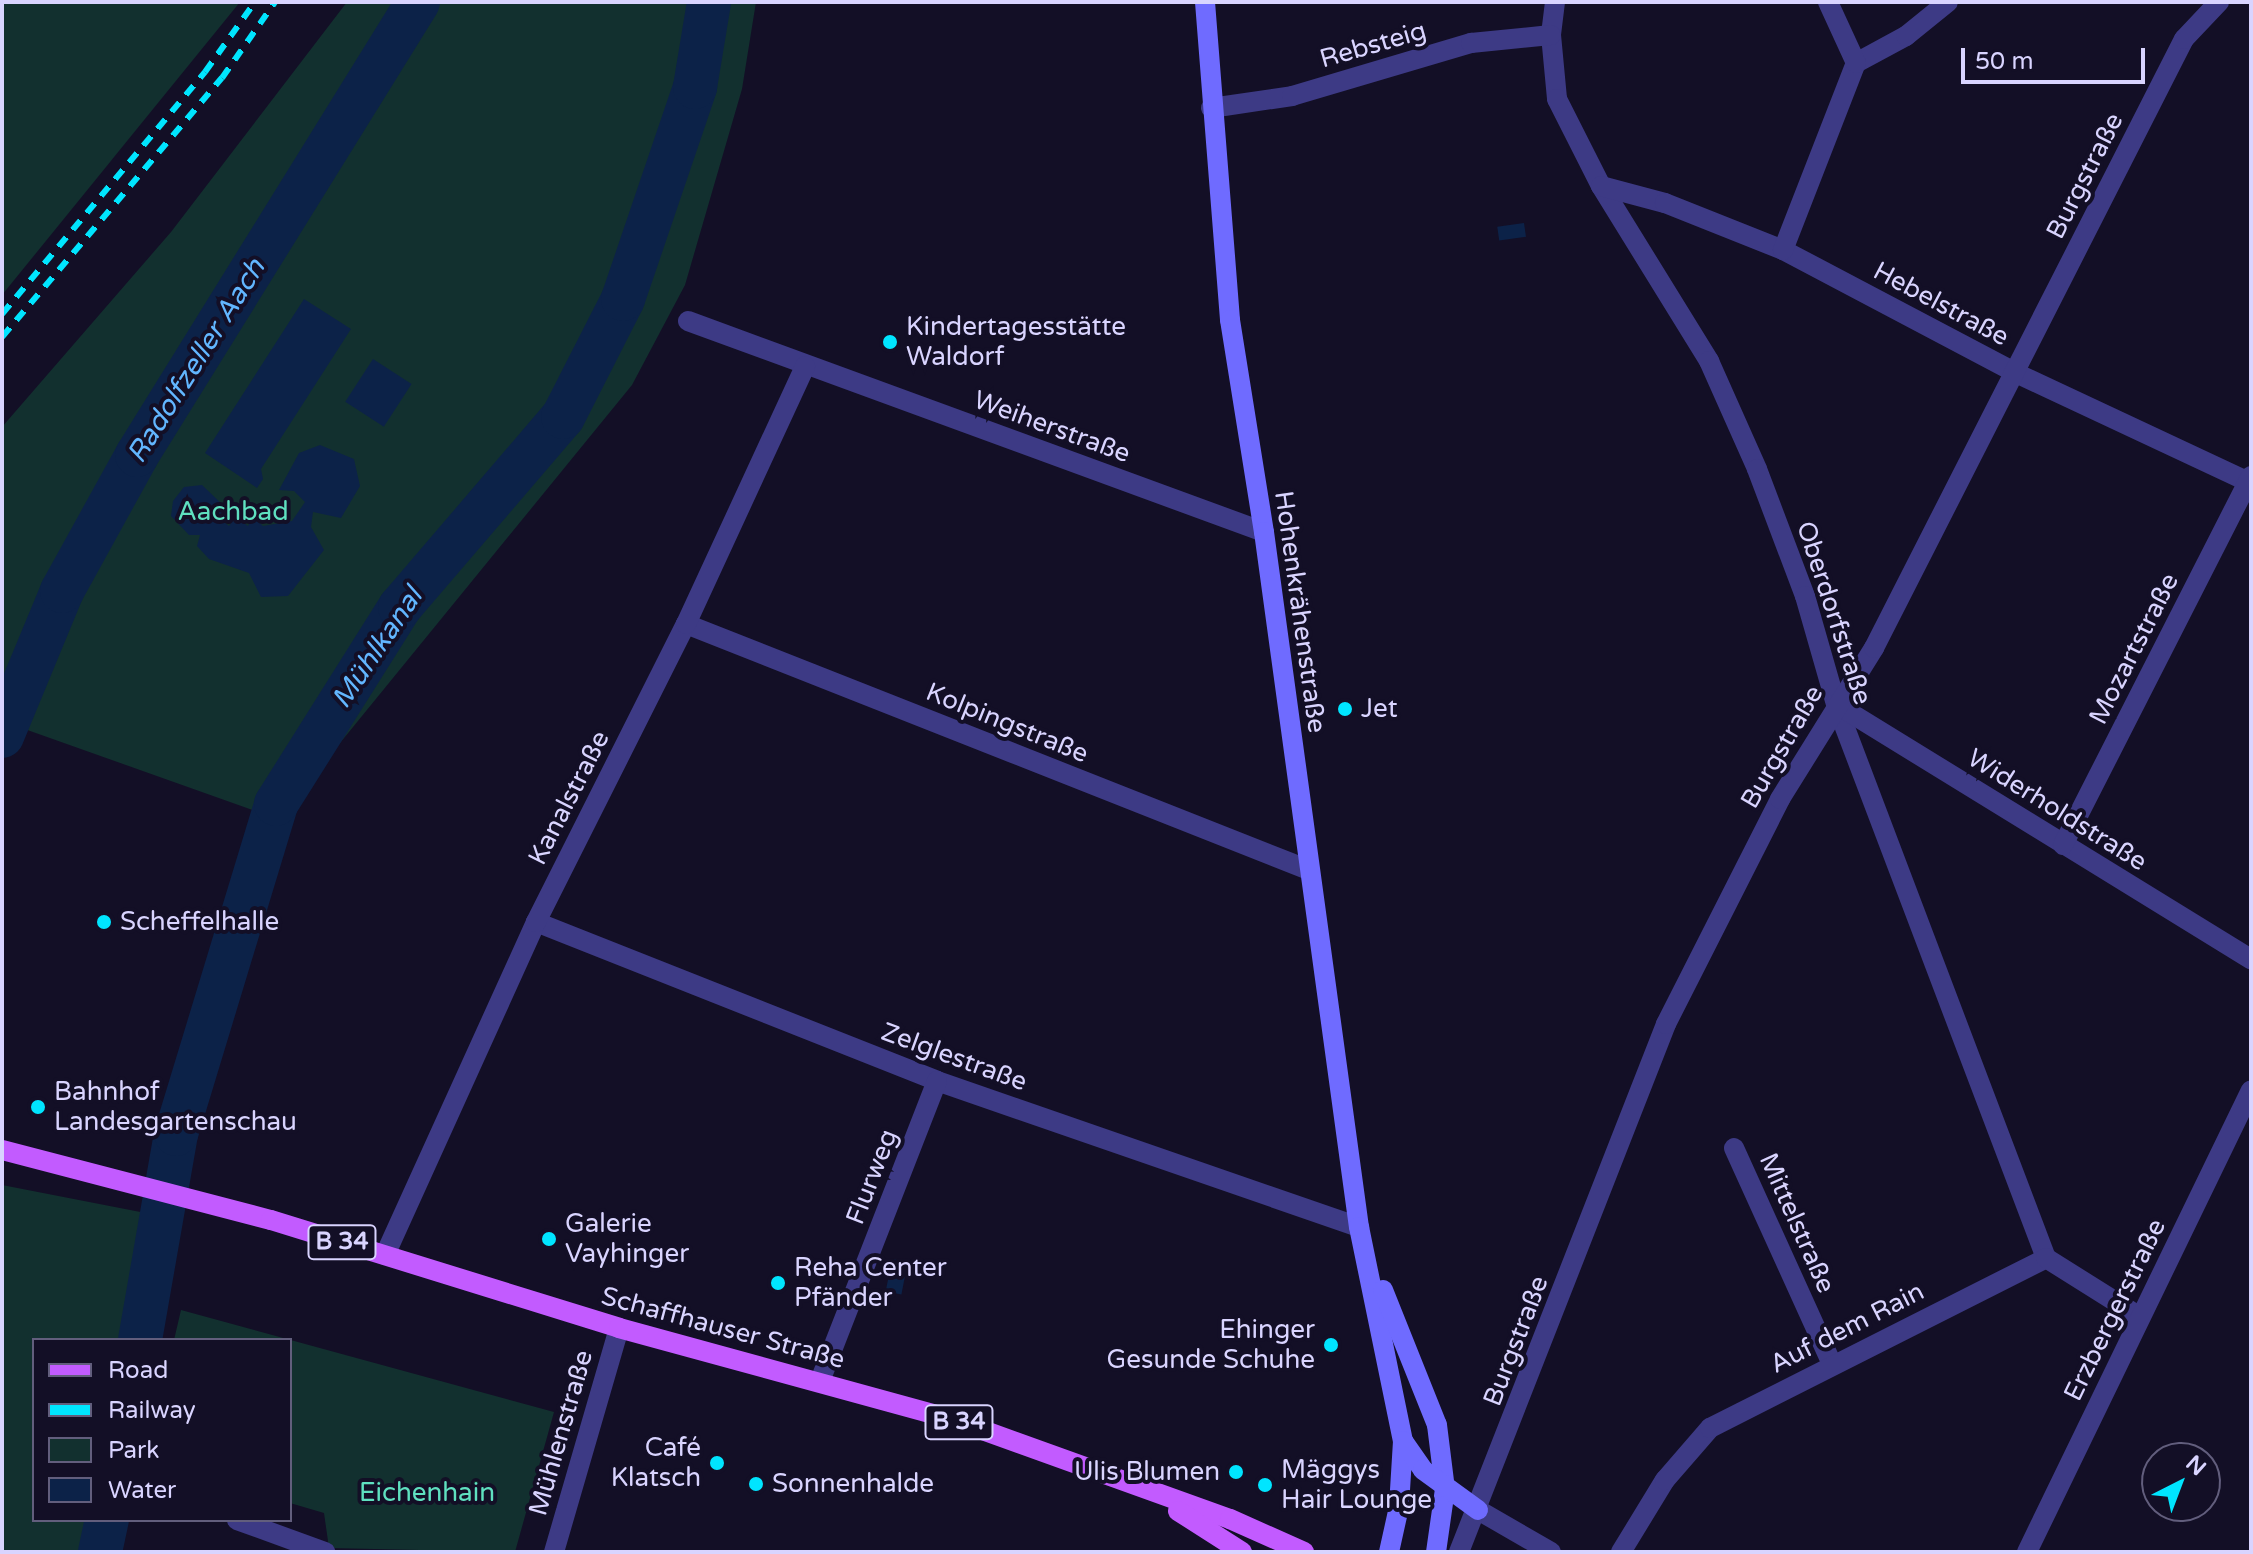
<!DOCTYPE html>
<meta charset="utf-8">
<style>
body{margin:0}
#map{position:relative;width:2253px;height:1554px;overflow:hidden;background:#130f26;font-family:"Varela Round",sans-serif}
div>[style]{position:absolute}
.green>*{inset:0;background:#12302f}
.water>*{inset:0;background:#0c2248;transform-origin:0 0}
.river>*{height:44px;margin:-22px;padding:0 22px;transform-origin:22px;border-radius:22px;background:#0c2248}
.minor>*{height:20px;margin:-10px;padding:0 10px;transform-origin:10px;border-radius:10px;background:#3d3a85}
.secondary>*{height:20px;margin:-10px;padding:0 10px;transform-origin:10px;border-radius:10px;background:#6f6bff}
.primary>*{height:20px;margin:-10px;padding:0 10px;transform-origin:10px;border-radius:10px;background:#c25bff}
.rail>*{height:6px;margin-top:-3px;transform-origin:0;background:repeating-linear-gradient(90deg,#00e5ff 0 12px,transparent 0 22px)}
.dots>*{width:22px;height:22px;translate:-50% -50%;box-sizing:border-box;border:4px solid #130f26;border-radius:50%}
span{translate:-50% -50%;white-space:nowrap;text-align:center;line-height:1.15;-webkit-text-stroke:8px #130f26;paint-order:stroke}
.shield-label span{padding:2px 6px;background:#130f26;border:2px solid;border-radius:6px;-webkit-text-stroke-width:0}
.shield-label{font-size:24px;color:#d9d4ff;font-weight:700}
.street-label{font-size:26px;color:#d9d4ff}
.poi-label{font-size:26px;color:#d9d4ff}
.left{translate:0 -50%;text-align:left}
.right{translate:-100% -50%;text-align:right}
.park-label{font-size:26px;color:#5fe0c0}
.water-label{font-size:28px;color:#62b6ff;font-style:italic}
.frame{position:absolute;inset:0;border:4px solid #d9d4ff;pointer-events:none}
.legend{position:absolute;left:32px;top:1338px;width:260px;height:184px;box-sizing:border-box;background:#130f26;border:2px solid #625e7d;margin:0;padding:10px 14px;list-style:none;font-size:24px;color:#d9d4ff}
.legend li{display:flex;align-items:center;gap:16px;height:40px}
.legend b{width:40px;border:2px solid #625e7d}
.north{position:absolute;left:2141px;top:1442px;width:80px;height:80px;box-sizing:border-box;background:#130f26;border:2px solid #625e7d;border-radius:50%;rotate:42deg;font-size:22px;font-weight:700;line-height:32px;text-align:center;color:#d9d4ff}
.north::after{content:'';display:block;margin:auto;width:28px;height:36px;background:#00e5ff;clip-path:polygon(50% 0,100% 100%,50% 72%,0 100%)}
.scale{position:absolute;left:1961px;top:48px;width:184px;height:36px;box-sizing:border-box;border:4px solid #d9d4ff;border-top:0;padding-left:10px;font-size:24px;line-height:28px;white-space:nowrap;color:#d9d4ff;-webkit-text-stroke:6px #130f26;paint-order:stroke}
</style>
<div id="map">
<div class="green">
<i style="clip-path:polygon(2px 2px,240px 2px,2px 295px)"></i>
<i style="clip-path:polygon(347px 2px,756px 2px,742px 89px,685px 285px,632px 385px,278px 819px,2px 721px,2px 427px,171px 232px)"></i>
<i style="clip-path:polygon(2px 1185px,166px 1217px,140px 1340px,34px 1340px,34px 1520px,103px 1520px,96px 1552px,2px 1552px)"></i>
<i style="clip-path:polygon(181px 1310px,554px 1412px,515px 1552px,329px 1548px,324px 1513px,290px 1503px,290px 1340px,174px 1340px)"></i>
</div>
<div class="water">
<i style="left:1524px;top:223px;width:14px;height:27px;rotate:82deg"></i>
<i style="clip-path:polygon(304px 299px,351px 329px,261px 469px,263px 479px,257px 488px,205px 453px)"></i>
<i style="left:373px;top:359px;width:46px;height:51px;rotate:33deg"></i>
<i style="clip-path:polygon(320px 445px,354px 459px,360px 486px,341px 518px,313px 512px,311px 527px,324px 550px,288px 596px,261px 597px,249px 573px,209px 559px,197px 546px,200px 535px,189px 535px,171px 516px,173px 501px,184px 487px,202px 485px,224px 506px,220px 519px,229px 526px,235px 517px,248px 526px,253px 517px,263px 526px,292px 521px,305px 502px,294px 491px,279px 490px,299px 453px)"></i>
<i style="left:892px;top:1259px;width:16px;height:33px;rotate:11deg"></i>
</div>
<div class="river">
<i style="left:2px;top:736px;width:157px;rotate:-67.5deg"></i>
<i style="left:62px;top:591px;width:155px;rotate:-61.1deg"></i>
<i style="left:137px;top:455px;width:533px;rotate:-58.19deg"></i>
<i style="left:140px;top:1340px;width:209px;rotate:-80.1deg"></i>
<i style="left:176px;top:1134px;width:345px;rotate:-73.1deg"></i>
<i style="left:276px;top:804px;width:233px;rotate:-57.8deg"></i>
<i style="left:400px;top:607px;width:250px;rotate:-49.4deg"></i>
<i style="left:563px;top:417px;width:132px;rotate:-63deg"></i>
<i style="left:623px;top:299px;width:224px;rotate:-71.2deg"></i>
<i style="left:695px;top:87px;width:86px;rotate:-80.6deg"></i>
<i style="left:100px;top:1552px;width:33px;rotate:-78deg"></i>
</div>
<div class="minor">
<i style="left:1555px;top:2px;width:33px;rotate:97deg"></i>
<i style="left:1551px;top:35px;width:64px;rotate:84.6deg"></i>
<i style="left:1557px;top:99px;width:97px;rotate:63.2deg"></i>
<i style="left:1601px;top:186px;width:206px;rotate:58.3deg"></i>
<i style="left:1709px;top:361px;width:118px;rotate:66deg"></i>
<i style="left:1757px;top:469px;width:136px;rotate:69.3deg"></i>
<i style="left:1805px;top:596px;width:112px;rotate:74deg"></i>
<i style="left:1836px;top:704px;width:592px;rotate:69.24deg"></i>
<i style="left:1856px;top:63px;width:57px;rotate:-28.4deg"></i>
<i style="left:1906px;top:36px;width:54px;rotate:-39deg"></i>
<i style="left:1211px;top:108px;width:82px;rotate:-8.4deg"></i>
<i style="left:1292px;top:96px;width:187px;rotate:-16.5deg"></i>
<i style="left:1471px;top:43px;width:80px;rotate:-5.7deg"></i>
<i style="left:1601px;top:186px;width:66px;rotate:14.9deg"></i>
<i style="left:1665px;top:203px;width:127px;rotate:21.7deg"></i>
<i style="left:1783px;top:250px;width:266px;rotate:27.8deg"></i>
<i style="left:2018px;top:374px;width:257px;rotate:25.1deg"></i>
<i style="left:1783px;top:250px;width:201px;rotate:-68.7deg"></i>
<i style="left:1856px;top:63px;width:67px;rotate:-114.7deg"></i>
<i style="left:688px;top:321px;width:613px;rotate:20.12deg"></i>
<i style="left:686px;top:624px;width:670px;rotate:21.55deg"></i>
<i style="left:1836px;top:704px;width:487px;rotate:31.6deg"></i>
<i style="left:2063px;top:845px;width:414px;rotate:-63deg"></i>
<i style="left:536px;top:922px;width:431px;rotate:21.6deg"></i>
<i style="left:937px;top:1081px;width:447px;rotate:19.1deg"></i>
<i style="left:1734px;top:1148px;width:237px;rotate:65.6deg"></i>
<i style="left:385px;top:1255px;width:366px;rotate:-65.6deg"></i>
<i style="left:536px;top:922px;width:334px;rotate:-63.3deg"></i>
<i style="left:686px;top:624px;width:284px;rotate:-65.2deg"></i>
<i style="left:820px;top:1381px;width:322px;rotate:-68.7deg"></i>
<i style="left:1478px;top:1510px;width:84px;rotate:29.9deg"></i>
<i style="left:237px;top:1520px;width:94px;rotate:20deg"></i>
<i style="left:554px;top:1552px;width:233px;rotate:-73.8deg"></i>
<i style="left:1459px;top:1552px;width:567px;rotate:-68.59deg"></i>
<i style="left:1666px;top:1024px;width:252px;rotate:-63.1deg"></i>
<i style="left:1780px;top:799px;width:178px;rotate:-58.1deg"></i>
<i style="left:1874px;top:648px;width:683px;rotate:-63.02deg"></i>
<i style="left:2184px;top:39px;width:51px;rotate:-46.6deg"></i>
<i style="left:1621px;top:1552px;width:84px;rotate:-58.6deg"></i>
<i style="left:1665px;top:1480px;width:69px;rotate:-49.1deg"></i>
<i style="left:1710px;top:1428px;width:377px;rotate:-26.8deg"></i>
<i style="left:2046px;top:1258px;width:111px;rotate:32.1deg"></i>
<i style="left:2027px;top:1552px;width:513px;rotate:-64.13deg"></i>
</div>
<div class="secondary">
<i style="left:1205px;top:2px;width:319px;rotate:85.5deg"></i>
<i style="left:1230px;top:320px;width:215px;rotate:80.9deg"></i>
<i style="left:1264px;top:532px;width:701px;rotate:82.22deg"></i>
<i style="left:1359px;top:1227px;width:218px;rotate:78.4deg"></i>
<i style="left:1403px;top:1441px;width:66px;rotate:93.5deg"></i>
<i style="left:1399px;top:1507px;width:46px;rotate:102.5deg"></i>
<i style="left:1383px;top:1290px;width:145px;rotate:68.2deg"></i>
<i style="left:1437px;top:1425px;width:64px;rotate:82.9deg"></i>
<i style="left:1445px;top:1489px;width:64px;rotate:98.1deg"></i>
<i style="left:1403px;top:1441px;width:35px;rotate:55deg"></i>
<i style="left:1423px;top:1470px;width:68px;rotate:36deg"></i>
</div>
<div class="primary">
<i style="left:2px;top:1150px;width:278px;rotate:14.6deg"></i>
<i style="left:271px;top:1220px;width:364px;rotate:17.2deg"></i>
<i style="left:619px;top:1328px;width:345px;rotate:15.3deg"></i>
<i style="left:952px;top:1419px;width:295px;rotate:19.8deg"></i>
<i style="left:1230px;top:1519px;width:81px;rotate:24deg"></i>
<i style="left:1178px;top:1511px;width:76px;rotate:32.6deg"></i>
</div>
<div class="rail">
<i style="left:2px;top:314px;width:316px;rotate:-50deg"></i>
<i style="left:205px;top:72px;width:86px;rotate:-54.5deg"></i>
<i style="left:2px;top:337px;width:340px;rotate:-49.7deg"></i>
<i style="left:222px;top:78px;width:93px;rotate:-55.1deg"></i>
</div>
<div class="dots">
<i style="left:890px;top:342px;background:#00e5ff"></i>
<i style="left:1345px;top:709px;background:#00e5ff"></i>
<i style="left:104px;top:922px;background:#00e5ff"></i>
<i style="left:38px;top:1107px;background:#00e5ff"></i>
<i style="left:549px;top:1239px;background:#00e5ff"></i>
<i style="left:778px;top:1283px;background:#00e5ff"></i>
<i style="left:1331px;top:1345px;background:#00e5ff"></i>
<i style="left:717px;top:1463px;background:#00e5ff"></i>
<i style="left:1236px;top:1472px;background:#00e5ff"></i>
<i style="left:756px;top:1484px;background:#00e5ff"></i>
<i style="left:1265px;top:1485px;background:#00e5ff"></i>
</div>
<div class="shield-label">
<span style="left:342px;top:1242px">B 34</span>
<span style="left:959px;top:1422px">B 34</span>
</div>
<div class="street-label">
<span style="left:1373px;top:45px;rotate:-16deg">Rebsteig</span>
<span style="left:2085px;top:176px;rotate:-63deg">Burgstraße</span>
<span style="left:1941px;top:304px;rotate:28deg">Hebelstraße</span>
<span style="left:1052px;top:427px;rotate:20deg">Weiherstraße</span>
<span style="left:1300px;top:612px;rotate:82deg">Hohenkrähenstraße</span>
<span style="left:1834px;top:613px;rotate:72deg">Oberdorfstraße</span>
<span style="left:2134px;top:649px;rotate:-63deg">Mozartstraße</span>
<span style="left:1007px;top:723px;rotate:22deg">Kolpingstraße</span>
<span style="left:1782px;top:747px;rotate:-60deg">Burgstraße</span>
<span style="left:569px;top:798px;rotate:-63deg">Kanalstraße</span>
<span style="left:2057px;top:810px;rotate:32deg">Widerholdstraße</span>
<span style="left:954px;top:1057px;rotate:20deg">Zelglestraße</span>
<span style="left:872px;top:1177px;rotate:-69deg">Flurweg</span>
<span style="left:1797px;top:1223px;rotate:66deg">Mittelstraße</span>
<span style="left:2115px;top:1310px;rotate:-64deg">Erzbergerstraße</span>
<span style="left:723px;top:1328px;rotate:15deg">Schaffhauser Straße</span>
<span style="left:1847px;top:1328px;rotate:-27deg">Auf dem Rain</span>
<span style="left:1516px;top:1341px;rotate:-69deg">Burgstraße</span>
<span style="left:561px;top:1433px;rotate:-74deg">Mühlenstraße</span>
</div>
<div class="poi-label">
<span class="left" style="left:906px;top:342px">Kindertagesstätte<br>Waldorf</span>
<span class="left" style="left:1361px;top:709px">Jet</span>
<span class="left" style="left:120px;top:922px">Scheffelhalle</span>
<span class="left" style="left:54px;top:1107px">Bahnhof<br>Landesgartenschau</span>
<span class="left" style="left:565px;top:1239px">Galerie<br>Vayhinger</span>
<span class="left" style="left:794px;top:1283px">Reha Center<br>Pfänder</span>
<span class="right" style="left:1315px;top:1345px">Ehinger<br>Gesunde Schuhe</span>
<span class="right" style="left:701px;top:1463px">Café<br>Klatsch</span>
<span class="left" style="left:1281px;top:1485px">Mäggys<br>Hair Lounge</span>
<span class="right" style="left:1220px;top:1472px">Ulis Blumen</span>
<span class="left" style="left:772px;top:1484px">Sonnenhalde</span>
</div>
<div class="park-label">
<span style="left:233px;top:512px">Aachbad</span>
<span style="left:427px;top:1493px">Eichenhain</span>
</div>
<div class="water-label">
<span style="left:196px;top:361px;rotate:-58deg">Radolfzeller Aach</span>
<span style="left:377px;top:648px;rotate:-56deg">Mühlkanal</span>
</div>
<div class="frame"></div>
<ul class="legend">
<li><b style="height:10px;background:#c25bff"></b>Road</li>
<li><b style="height:10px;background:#00e5ff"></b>Railway</li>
<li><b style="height:22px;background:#12302f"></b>Park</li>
<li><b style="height:22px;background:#0c2248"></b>Water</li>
</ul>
<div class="north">N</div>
<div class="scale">50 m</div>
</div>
